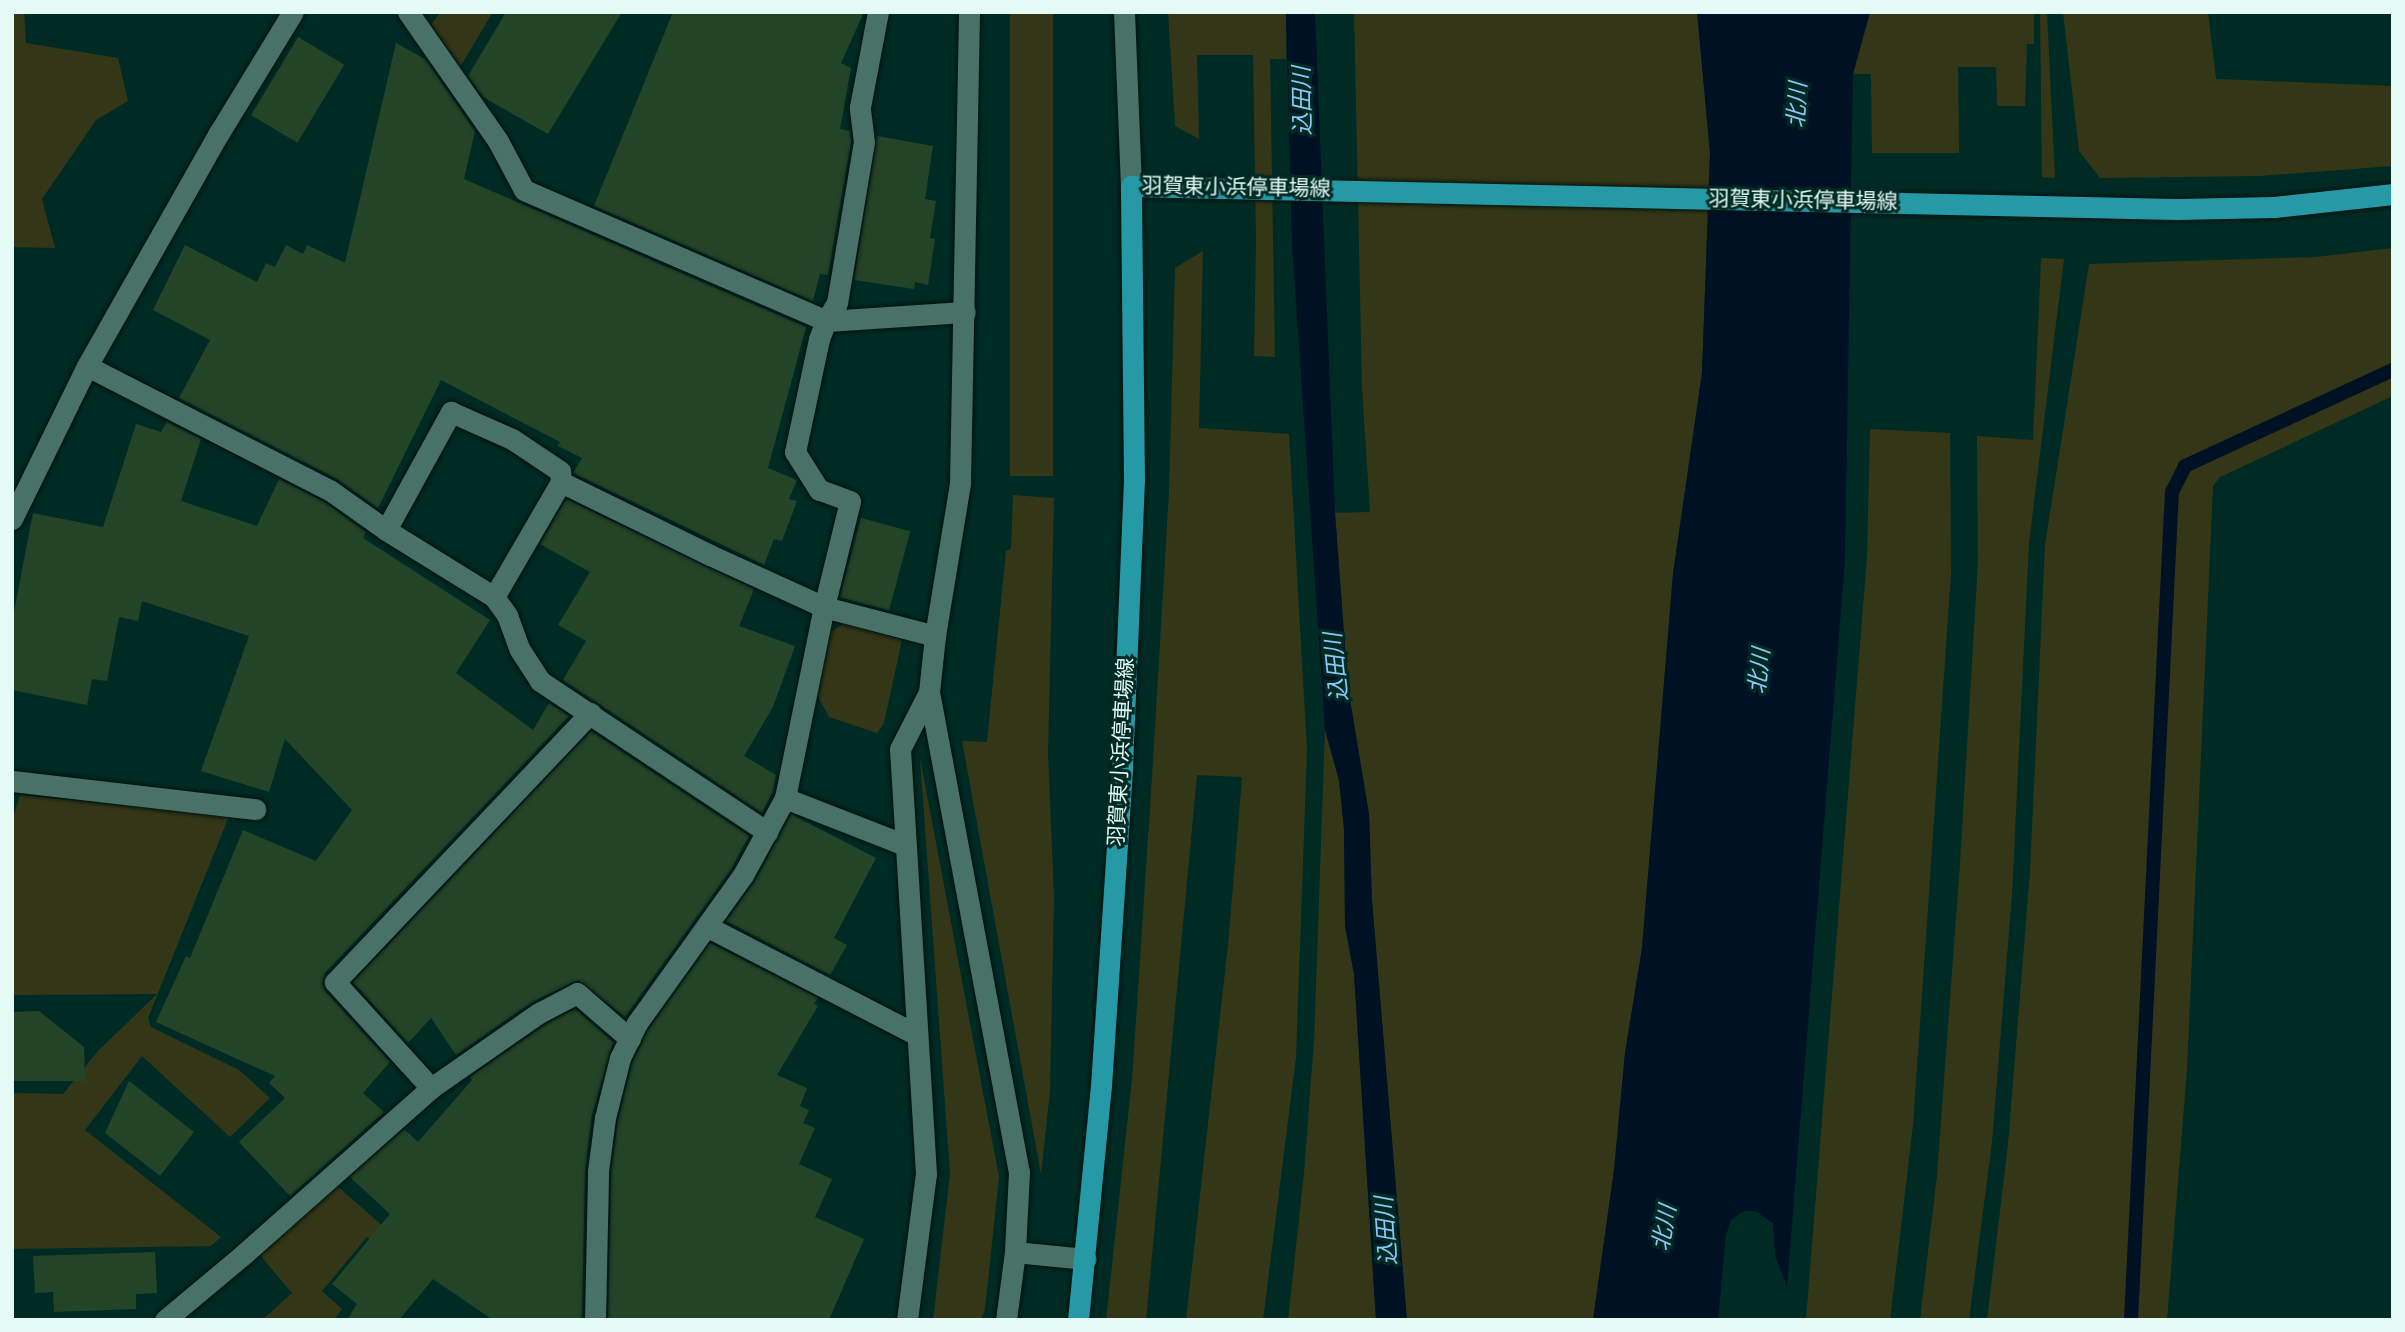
<!DOCTYPE html>
<meta charset="utf-8">
<style>
body{margin:0}
#map{position:relative;width:2405px;height:1332px;overflow:hidden;background:#002b25;font-family:"PT Sans Narrow","Noto Sans JP",sans-serif}
div>[style]{position:absolute}
.green>*{inset:0;background:#343717;transform-origin:0 0}
.water>*{inset:0;background:#001124}
.stream>*{height:14px;margin:-7px;padding:0 7px;transform-origin:7px;border-radius:7px;background:#001124}
.building>*{inset:0;background:#244428;transform-origin:0 0}
.roads{filter:drop-shadow(0 0 2px #00110e) drop-shadow(0 0 2px #00110e)}
.minor>*{height:21px;margin:-10.5px;padding:0 10.5px;transform-origin:10.5px;border-radius:10.5px;background:#487168}
.major>*{height:21px;margin:-10.5px;padding:0 10.5px;transform-origin:10.5px;border-radius:10.5px;background:#2599a5}
span{translate:-50% -50%;white-space:nowrap;text-align:center;line-height:1.15;-webkit-text-stroke:6px #002b25;paint-order:stroke}
.street-label{font-size:21px;color:#e4faf5}
.water-label{font-size:23px;color:#8fc7f8;font-style:italic}
.frame{position:absolute;inset:0;border:14px solid #e4faf5;pointer-events:none}
</style>
<div id="map">
<div class="green">
<i style="clip-path:polygon(12px 12px,24px 12px,26px 43px,118px 58px,128px 101px,96px 120px,42px 199px,55px 248px,12px 247px)"></i>
<i style="clip-path:polygon(441px 12px,493px 12px,460px 67px,431px 25px)"></i>
<i style="left:1010px;top:12px;width:43px;height:464px"></i>
<i style="clip-path:polygon(1168px 12px,1286px 12px,1286px 59px,1270px 59px,1275px 357px,1254px 356px,1256px 242px,1253px 55px,1197px 55px,1199px 139px,1175px 126px)"></i>
<i style="clip-path:polygon(1354px 12px,1697px 12px,1710px 153px,1702px 373px,1673px 574px,1642px 948px,1625px 1053px,1614px 1170px,1593px 1320px,1407px 1320px,1372px 901px,1369px 814px,1348px 687px,1335px 513px,1370px 512px,1362px 388px)"></i>
<i style="clip-path:polygon(1870px 12px,2034px 12px,2034px 44px,2027px 44px,2025px 106px,1997px 106px,1996px 67px,1958px 67px,1959px 153px,1872px 153px,1871px 74px,1853px 74px)"></i>
<i style="clip-path:polygon(2040px 12px,2047px 12px,2055px 178px,2042px 177px)"></i>
<i style="clip-path:polygon(2063px 12px,2208px 12px,2216px 79px,2393px 86px,2393px 166px,2259px 176px,2100px 178px,2079px 151px)"></i>
<i style="clip-path:polygon(2393px 248px,2393px 396px,2220px 477px,2213px 486px,2187px 1069px,2167px 1320px,1987px 1320px,2008px 1144px,2030px 871px,2045px 545px,2089px 264px,2316px 257px)"></i>
<i style="clip-path:polygon(1203px 251px,1199px 428px,1289px 434px,1307px 750px,1296px 1057px,1263px 1320px,1186px 1320px,1228px 945px,1242px 777px,1197px 775px,1146px 1320px,1106px 1320px,1132px 1079px,1152px 777px,1169px 491px,1175px 268px)"></i>
<i style="clip-path:polygon(2041px 258px,2064px 259px,2029px 543px,2012px 894px,1992px 1142px,1969px 1320px,1920px 1320px,1937px 1175px,1960px 863px,1978px 562px,1977px 436px,2033px 440px)"></i>
<i style="clip-path:polygon(1870px 429px,1950px 433px,1951px 573px,1913px 1125px,1890px 1320px,1806px 1320px,1867px 557px)"></i>
<i style="clip-path:polygon(1013px 495px,1054px 498px,1048px 753px,1054px 898px,1050px 1091px,1041px 1174px,962px 741px,987px 742px,1006px 551px,1011px 549px)"></i>
<i style="clip-path:polygon(844px 623px,902px 640px,884px 723px,877px 733px,829px 717px,817px 694px,830px 633px)"></i>
<i style="clip-path:polygon(1325px 730px,1339px 780px,1344px 829px,1345px 926px,1354px 974px,1376px 1320px,1288px 1320px,1304px 1173px,1314px 1040px)"></i>
<i style="clip-path:polygon(920px 758px,999px 1177px,985px 1309px,981px 1320px,933px 1320px,950px 1174px)"></i>
<i style="clip-path:polygon(20px 795px,229px 816px,148px 1018px,151px 1027px,239px 1070px,270px 1098px,230px 1137px,142px 1056px,85px 1130px,221px 1237px,211px 1246px,12px 1249px,12px 1093px,63px 1094px,98px 1051px,157px 994px,12px 995px,12px 821px)"></i>
<i style="clip-path:polygon(337px 1186px,393px 1235px,380px 1247px,367px 1237px,322px 1291px,342px 1309px,334px 1320px,262px 1320px,292px 1293px,259px 1254px)"></i>
</div>
<div class="water">
<i style="clip-path:polygon(1286px 12px,1315px 12px,1335px 513px,1348px 687px,1369px 814px,1372px 901px,1407px 1320px,1376px 1320px,1354px 974px,1345px 926px,1344px 829px,1339px 780px,1325px 730px,1292px 244px)"></i>
<i style="clip-path:polygon(1697px 12px,1870px 12px,1853px 74px,1845px 561px,1787px 1287px,1775px 1256px,1773px 1223px,1755px 1211px,1744px 1211px,1731px 1220px,1726px 1235px,1718px 1320px,1593px 1320px,1614px 1170px,1625px 1053px,1642px 948px,1673px 574px,1702px 373px,1710px 153px)"></i>
</div>
<div class="stream">
<i style="left:2131px;top:1320px;width:829px;rotate:-87.17deg"></i>
<i style="left:2172px;top:492px;width:29px;rotate:-63deg"></i>
<i style="left:2185px;top:466px;width:229px;rotate:-24.8deg"></i>
</div>
<div class="building">
<i style="clip-path:polygon(506px 12px,622px 12px,548px 134px,483px 97px,468px 76px)"></i>
<i style="clip-path:polygon(673px 12px,864px 12px,841px 63px,851px 68px,840px 129px,850px 131px,851px 142px,828px 275px,820px 274px,813px 301px,594px 206px)"></i>
<i style="left:298px;top:37px;width:54px;height:91px;rotate:31deg"></i>
<i style="clip-path:polygon(396px 43px,425px 59px,475px 131px,464px 179px,806px 327px,768px 468px,797px 480px,789px 499px,797px 501px,782px 541px,774px 539px,764px 565px,573px 473px,582px 458px,558px 446px,560px 442px,441px 380px,378px 508px,337px 479px,179px 398px,210px 340px,153px 310px,185px 245px,257px 282px,266px 263px,275px 267px,286px 245px,303px 254px,307px 245px,345px 263px)"></i>
<i style="clip-path:polygon(877px 136px,933px 146px,925px 199px,936px 201px,930px 238px,935px 239px,928px 285px,915px 282px,914px 289px,854px 280px)"></i>
<i style="clip-path:polygon(167px 422px,201px 439px,181px 501px,257px 526px,279px 479px,324px 502px,366px 532px,363px 538px,490px 620px,456px 673px,533px 730px,549px 703px,569px 716px,325px 973px,322px 984px,325px 991px,390px 1062px,363px 1093px,384px 1112px,290px 1196px,239px 1142px,285px 1098px,269px 1083px,275px 1076px,156px 1022px,186px 956px,190px 958px,243px 830px,316px 861px,352px 810px,285px 739px,269px 792px,201px 771px,249px 636px,142px 601px,138px 621px,119px 617px,107px 681px,92px 679px,87px 705px,12px 690px,12px 622px,33px 513px,103px 527px,136px 424px,161px 432px)"></i>
<i style="clip-path:polygon(566px 499px,754px 589px,739px 626px,795px 646px,773px 707px,744px 756px,776px 775px,773px 791px,762px 813px,563px 680px,586px 641px,558px 625px,590px 572px,540px 544px)"></i>
<i style="left:861px;top:518px;width:51px;height:82px;rotate:15deg"></i>
<i style="clip-path:polygon(591px 731px,749px 836px,732px 868px,625px 1017px,578px 980px,532px 1002px,456px 1055px,431px 1018px,408px 1043px,353px 982px)"></i>
<i style="clip-path:polygon(791px 814px,876px 858px,834px 938px,847px 945px,830px 975px,726px 921px,755px 881px)"></i>
<i style="clip-path:polygon(710px 943px,818px 998px,814px 1004px,818px 1006px,777px 1075px,807px 1088px,800px 1106px,809px 1110px,803px 1123px,815px 1128px,799px 1164px,832px 1179px,815px 1217px,864px 1239px,829px 1320px,608px 1320px,611px 1172px,618px 1120px,632px 1063px,648px 1030px)"></i>
<i style="clip-path:polygon(575px 1009px,613px 1042px,592px 1115px,585px 1169px,582px 1320px,493px 1320px,433px 1279px,399px 1320px,347px 1320px,357px 1304px,332px 1284px,390px 1214px,350px 1177px,404px 1129px,418px 1142px,472px 1080px,470px 1077px,546px 1024px)"></i>
<i style="clip-path:polygon(39px 1011px,84px 1047px,85px 1081px,12px 1081px,12px 1012px)"></i>
<i style="clip-path:polygon(129px 1081px,194px 1132px,160px 1176px,105px 1133px)"></i>
<i style="clip-path:polygon(155px 1252px,157px 1293px,136px 1294px,136px 1309px,54px 1312px,53px 1292px,35px 1293px,33px 1256px)"></i>
</div>
<div class="roads">
<div class="minor">
<i style="left:408px;top:12px;width:157px;rotate:55.1deg"></i>
<i style="left:498px;top:141px;width:55px;rotate:62deg"></i>
<i style="left:524px;top:190px;width:329px;rotate:23.4deg"></i>
<i style="left:826px;top:321px;width:21px;rotate:-59deg"></i>
<i style="left:837px;top:303px;width:163px;rotate:-80.5deg"></i>
<i style="left:864px;top:142px;width:35px;rotate:-97deg"></i>
<i style="left:860px;top:107px;width:97px;rotate:-79.3deg"></i>
<i style="left:1124px;top:12px;width:174px;rotate:87.7deg"></i>
<i style="left:87px;top:366px;width:274px;rotate:27.1deg"></i>
<i style="left:331px;top:491px;width:67px;rotate:35.3deg"></i>
<i style="left:386px;top:530px;width:127px;rotate:31.8deg"></i>
<i style="left:494px;top:597px;width:22px;rotate:54deg"></i>
<i style="left:507px;top:615px;width:37px;rotate:70deg"></i>
<i style="left:520px;top:650px;width:37px;rotate:57deg"></i>
<i style="left:540px;top:681px;width:273px;rotate:33.6deg"></i>
<i style="left:12px;top:519px;width:170px;rotate:-63.9deg"></i>
<i style="left:87px;top:366px;width:268px;rotate:-60.5deg"></i>
<i style="left:219px;top:133px;width:142px;rotate:-58.6deg"></i>
<i style="left:386px;top:530px;width:135px;rotate:-61.2deg"></i>
<i style="left:451px;top:412px;width:67px;rotate:23.9deg"></i>
<i style="left:512px;top:439px;width:58px;rotate:33.7deg"></i>
<i style="left:560px;top:471px;width:11px;rotate:85deg"></i>
<i style="left:561px;top:482px;width:166px;rotate:26.1deg"></i>
<i style="left:710px;top:555px;width:125px;rotate:24.5deg"></i>
<i style="left:824px;top:607px;width:115px;rotate:14.6deg"></i>
<i style="left:494px;top:597px;width:133px;rotate:-59.8deg"></i>
<i style="left:929px;top:692px;width:488px;rotate:79.4deg"></i>
<i style="left:1019px;top:1172px;width:80px;rotate:92.9deg"></i>
<i style="left:1015px;top:1252px;width:71px;rotate:5.6deg"></i>
<i style="left:12px;top:781px;width:245px;rotate:6.6deg"></i>
<i style="left:785px;top:798px;width:129px;rotate:21.4deg"></i>
<i style="left:708px;top:927px;width:235px;rotate:27.3deg"></i>
<i style="left:431px;top:1088px;width:143px;rotate:-132.2deg"></i>
<i style="left:335px;top:982px;width:371px;rotate:-46.5deg"></i>
<i style="left:165px;top:1320px;width:103px;rotate:-39.9deg"></i>
<i style="left:244px;top:1254px;width:250px;rotate:-41.6deg"></i>
<i style="left:431px;top:1088px;width:131px;rotate:-34.8deg"></i>
<i style="left:539px;top:1013px;width:43px;rotate:-27.8deg"></i>
<i style="left:577px;top:993px;width:70px;rotate:41deg"></i>
<i style="left:595px;top:1320px;width:149px;rotate:-88.8deg"></i>
<i style="left:598px;top:1171px;width:53px;rotate:-82.5deg"></i>
<i style="left:605px;top:1118px;width:62px;rotate:-76deg"></i>
<i style="left:620px;top:1058px;width:39px;rotate:-64deg"></i>
<i style="left:637px;top:1023px;width:182px;rotate:-54.4deg"></i>
<i style="left:743px;top:875px;width:88px;rotate:-61.4deg"></i>
<i style="left:785px;top:798px;width:195px;rotate:-78.5deg"></i>
<i style="left:824px;top:607px;width:109px;rotate:-76.2deg"></i>
<i style="left:850px;top:501px;width:33px;rotate:-160deg"></i>
<i style="left:819px;top:490px;width:45px;rotate:-122.3deg"></i>
<i style="left:795px;top:452px;width:116px;rotate:-78deg"></i>
<i style="left:819px;top:339px;width:19px;rotate:-69deg"></i>
<i style="left:826px;top:321px;width:139px;rotate:-3.7deg"></i>
<i style="left:907px;top:1320px;width:147px;rotate:-82.6deg"></i>
<i style="left:926px;top:1174px;width:426px;rotate:-93.5deg"></i>
<i style="left:900px;top:749px;width:64px;rotate:-63deg"></i>
<i style="left:929px;top:692px;width:56px;rotate:-83.9deg"></i>
<i style="left:935px;top:636px;width:155px;rotate:-80.7deg"></i>
<i style="left:960px;top:483px;width:471px;rotate:-88.9deg"></i>
<i style="left:1006px;top:1320px;width:69px;rotate:-82.5deg"></i>
</div>
<div class="major">
<i style="left:1078px;top:1320px;width:235px;rotate:-84.4deg"></i>
<i style="left:1101px;top:1086px;width:321px;rotate:-86.2deg"></i>
<i style="left:1122px;top:766px;width:286px;rotate:-87.6deg"></i>
<i style="left:1134px;top:480px;width:294px;rotate:-90.6deg"></i>
<i style="left:1131px;top:186px;width:1047px;rotate:1.26deg"></i>
<i style="left:2178px;top:209px;width:96px;rotate:-1.2deg"></i>
<i style="left:2274px;top:207px;width:120px;rotate:-6.2deg"></i>
</div>
</div>
<div class="street-label">
<span style="left:1236px;top:187px;rotate:1deg">羽賀東小浜停車場線</span>
<span style="left:1803px;top:200px;rotate:1deg">羽賀東小浜停車場線</span>
<span style="left:1121px;top:752px;rotate:-87deg">羽賀東小浜停車場線</span>
</div>
<div class="water-label">
<span style="left:1302px;top:101px;rotate:-91deg">込田川</span>
<span style="left:1797px;top:105px;rotate:-87deg">北川</span>
<span style="left:1336px;top:667px;rotate:-96deg">込田川</span>
<span style="left:1759px;top:671px;rotate:-84deg">北川</span>
<span style="left:1664px;top:1228px;rotate:-80deg">北川</span>
<span style="left:1386px;top:1231px;rotate:-94deg">込田川</span>
</div>
<div class="frame"></div>
</div>
